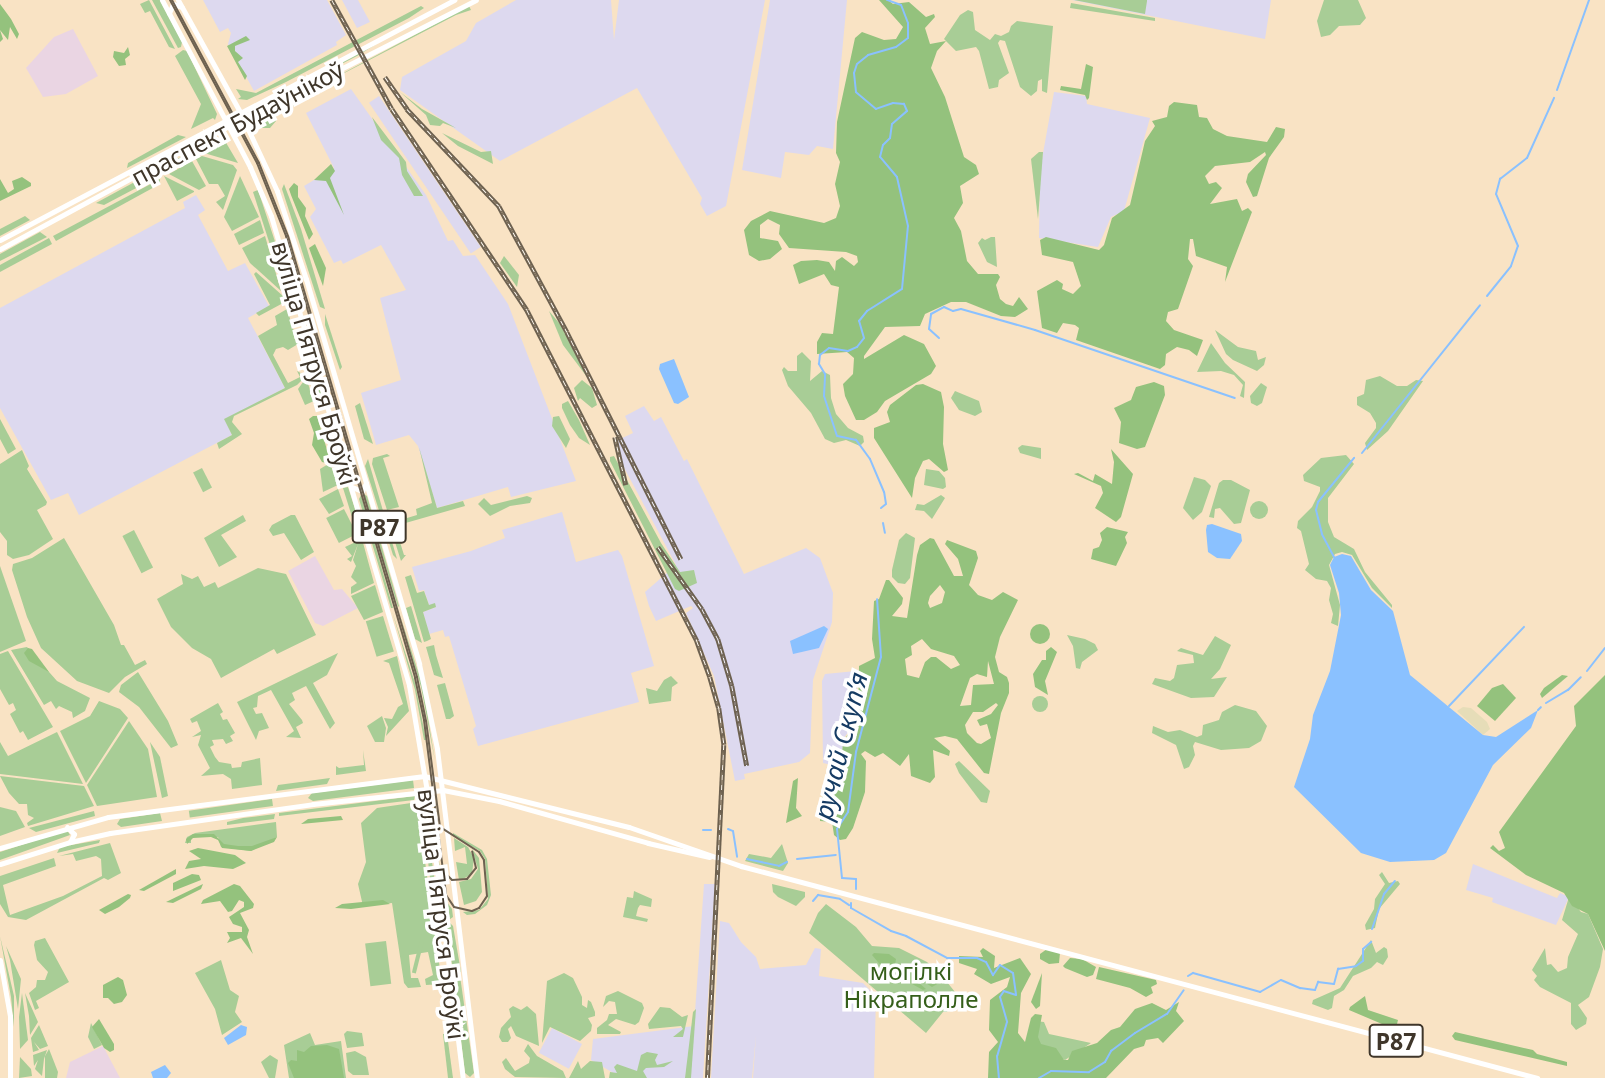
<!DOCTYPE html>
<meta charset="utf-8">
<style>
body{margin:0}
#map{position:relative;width:1605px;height:1078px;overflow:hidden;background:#f9e3c4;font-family:"Noto Sans",sans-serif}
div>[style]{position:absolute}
.industrial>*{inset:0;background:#ddd9ef;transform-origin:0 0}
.education>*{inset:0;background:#ead5e3}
.green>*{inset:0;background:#a8cd96;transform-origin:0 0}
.round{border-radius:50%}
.forest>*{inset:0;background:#94c27d}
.sand>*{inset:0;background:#e6ddb8}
.water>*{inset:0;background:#8ac1ff}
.stream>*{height:2px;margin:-1px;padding:0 1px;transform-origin:1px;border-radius:1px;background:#8ac1ff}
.major>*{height:5px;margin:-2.5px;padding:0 2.5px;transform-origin:2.5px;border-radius:2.5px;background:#fff}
.tram>*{height:2px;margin:-1px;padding:0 1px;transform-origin:1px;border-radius:1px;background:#6d6150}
.rail>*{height:4.5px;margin-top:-2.25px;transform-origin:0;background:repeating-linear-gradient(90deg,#fff 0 5px,#6d6150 0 10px);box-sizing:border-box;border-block:2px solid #6d6150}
span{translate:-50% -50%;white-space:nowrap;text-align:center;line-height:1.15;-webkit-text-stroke:7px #fff;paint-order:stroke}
.shield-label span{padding:2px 5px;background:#fff;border:2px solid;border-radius:5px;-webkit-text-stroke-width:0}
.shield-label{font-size:23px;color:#3f362a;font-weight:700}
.street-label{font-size:24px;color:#3f362a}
.park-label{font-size:24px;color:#355f1a}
.water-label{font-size:26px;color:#153b63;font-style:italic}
</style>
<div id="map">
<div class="industrial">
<i style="clip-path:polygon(203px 0,327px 0,346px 35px,336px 42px,337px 45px,254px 91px,228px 44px,231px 33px,228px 28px,220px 32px)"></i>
<i style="clip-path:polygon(342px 0,358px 0,370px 22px,357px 28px)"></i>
<i style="clip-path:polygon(516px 0,611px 0,614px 40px,619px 0,765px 0,726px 206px,707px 216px,700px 204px,702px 198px,637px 88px,500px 161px,400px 90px,402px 77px,466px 41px,476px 23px)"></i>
<i style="clip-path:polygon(770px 0,847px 0,833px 149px,817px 146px,809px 155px,785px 152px,781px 178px,742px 170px)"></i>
<i style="clip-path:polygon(1072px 0,1271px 0,1265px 39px)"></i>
<i style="clip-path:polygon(351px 89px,426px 195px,448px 241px,453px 240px,463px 256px,475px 255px,508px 304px,576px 481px,511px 497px,508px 487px,437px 508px,418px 446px,409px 435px,376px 445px,361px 393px,401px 380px,380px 298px,406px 290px,381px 245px,343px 264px,341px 260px,334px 263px,310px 217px,316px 209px,304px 186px,334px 168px,306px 113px)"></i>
<i style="clip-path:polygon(1054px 92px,1086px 96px,1087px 104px,1150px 118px,1124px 211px,1111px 217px,1098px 247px,1039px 238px,1040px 170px)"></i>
<i style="left:379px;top:96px;width:182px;height:12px;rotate:56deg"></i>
<i style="clip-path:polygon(196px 195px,205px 210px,198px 215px,228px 271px,245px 263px,269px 306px,248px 318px,285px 388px,225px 419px,232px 435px,79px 515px,68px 493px,51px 500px,0 408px,0 308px,185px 208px,183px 202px)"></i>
<i style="clip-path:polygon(644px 406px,654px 421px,661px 417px,684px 461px,687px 459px,744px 574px,806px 548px,820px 558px,833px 593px,832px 622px,813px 680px,810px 753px,799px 762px,744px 774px,745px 779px,735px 781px,714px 676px,686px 613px,693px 608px,691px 606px,656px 621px,649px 606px,645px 592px,676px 565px,621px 462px,618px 440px,633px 433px,625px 416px)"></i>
<i style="clip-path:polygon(562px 512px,576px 562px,618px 550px,622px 556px,654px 666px,631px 673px,639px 702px,478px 746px,473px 729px,476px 726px,449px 636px,445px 637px,443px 630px,429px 634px,423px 612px,436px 607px,429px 605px,424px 590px,419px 591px,412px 567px,471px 551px,505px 538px,502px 530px)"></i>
<i style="clip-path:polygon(856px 671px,858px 718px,844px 738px,841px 762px,836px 766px,823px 763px,822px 681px,825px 674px)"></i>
<i style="clip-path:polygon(1473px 864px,1557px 898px,1560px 893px,1569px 897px,1556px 925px,1492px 902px,1493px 898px,1466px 890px)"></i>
<i style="clip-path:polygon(704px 884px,715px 884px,703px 1078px,622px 1078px,591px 1060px,593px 1039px,694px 1026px)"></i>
<i style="clip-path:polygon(720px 921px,729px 923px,741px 942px,756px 957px,760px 969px,806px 965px,815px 948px,821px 949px,819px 976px,863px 983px,876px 996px,874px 1078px,753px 1078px,756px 1035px,752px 1078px,711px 1078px)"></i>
<i style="left:552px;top:1028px;width:34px;height:28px;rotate:28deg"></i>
</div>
<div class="education">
<i style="clip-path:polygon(73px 29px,98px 76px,66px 94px,43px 97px,26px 68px,54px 37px)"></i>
<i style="clip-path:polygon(315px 556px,334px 590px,342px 589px,358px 608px,323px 626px,315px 623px,288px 571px)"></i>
<i style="clip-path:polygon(103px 1046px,120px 1078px,66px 1078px,70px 1062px)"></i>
</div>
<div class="green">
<i style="clip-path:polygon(149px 0,175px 49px,169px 47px,150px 11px,145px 13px,140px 4px)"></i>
<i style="clip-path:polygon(152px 0,160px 0,182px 42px,181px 47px,178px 48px)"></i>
<i style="clip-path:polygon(1074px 0,1147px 0,1147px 1px,1145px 14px)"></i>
<i style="clip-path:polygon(1324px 0,1358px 0,1366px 18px,1360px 25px,1339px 26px,1330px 35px,1321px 37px,1317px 21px)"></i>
<i style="clip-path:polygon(1071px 3px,1155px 18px,1155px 21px,1070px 8px)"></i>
<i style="clip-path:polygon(421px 6px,424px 8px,409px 18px,286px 82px,247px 100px,238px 99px,241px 97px,236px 89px,256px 93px)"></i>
<i style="clip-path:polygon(469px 6px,471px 10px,456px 15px,302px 95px)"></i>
<i style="clip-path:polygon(968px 10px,973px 12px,975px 30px,990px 40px,995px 34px,1001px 36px,1009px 32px,1011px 26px,1017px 21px,1053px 26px,1047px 93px,1042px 91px,1042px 79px,1038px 81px,1037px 91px,1031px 96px,1020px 87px,1005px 41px,1000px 40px,998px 43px,1009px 73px,999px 80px,998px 87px,989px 89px,979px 51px,976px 47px,956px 51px,944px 39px,960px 15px)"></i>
<i style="clip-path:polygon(391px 35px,357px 56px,246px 113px,287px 91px)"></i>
<i style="clip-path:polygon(183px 50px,187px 51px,217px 114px,215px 120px,213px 118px,191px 129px,201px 104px,175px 56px)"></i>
<i style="clip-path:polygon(400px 92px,422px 109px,456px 128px,443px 123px,440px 126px,430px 125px,426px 115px)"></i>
<i style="clip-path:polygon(300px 102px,275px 117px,276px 121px,270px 128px,262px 128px,261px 121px)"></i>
<i style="clip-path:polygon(372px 117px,406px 162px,407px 171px,423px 196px,414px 196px,402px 175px,399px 158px,381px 140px)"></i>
<i style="clip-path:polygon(442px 133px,481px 152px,491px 151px,493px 164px,458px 146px)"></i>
<i style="clip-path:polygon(178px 135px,186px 137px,127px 168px,128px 163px)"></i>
<i style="clip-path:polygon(225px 141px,238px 163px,204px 153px)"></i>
<i style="clip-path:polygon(1039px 152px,1043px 152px,1038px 219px,1031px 159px)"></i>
<i style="clip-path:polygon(185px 155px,191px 159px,163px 174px,164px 166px)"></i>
<i style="clip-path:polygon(202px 156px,233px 165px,237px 170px,223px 210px,216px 202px,225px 196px,218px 184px,209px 184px,196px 159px)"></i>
<i style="clip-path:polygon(192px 161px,206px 186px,199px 190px,169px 174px)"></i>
<i style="clip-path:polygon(153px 172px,159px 176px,104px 205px,96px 203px)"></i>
<i style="clip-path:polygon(164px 176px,194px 191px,194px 192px,177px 201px)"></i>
<i style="clip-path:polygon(240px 176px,259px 217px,232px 231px,224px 217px)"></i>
<i style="clip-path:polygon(160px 179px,160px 184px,56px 241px,53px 236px)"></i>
<i style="clip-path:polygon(284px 184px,301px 229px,325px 309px,320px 307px,282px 189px)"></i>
<i style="clip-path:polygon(258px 190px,293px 296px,288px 301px,253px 192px)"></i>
<i style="clip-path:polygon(25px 216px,30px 220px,0 236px,0 229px)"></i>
<i style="clip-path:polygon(260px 220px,264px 233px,239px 245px,234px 234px)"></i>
<i style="clip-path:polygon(40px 232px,47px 237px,0 261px,0 254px)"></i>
<i style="clip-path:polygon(265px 236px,281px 291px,250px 263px,242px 248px)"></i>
<i style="clip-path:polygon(991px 237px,995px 237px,997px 267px,987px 262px,978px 243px,982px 238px,985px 240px)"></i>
<i style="clip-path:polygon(49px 238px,52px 244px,0 272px,0 265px)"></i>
<i style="clip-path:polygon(504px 256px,519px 275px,517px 287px,500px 263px)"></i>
<i style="clip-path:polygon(256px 272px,283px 296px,285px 302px,259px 316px,256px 313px,270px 305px,254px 274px)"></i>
<i style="clip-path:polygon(287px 309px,298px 344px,288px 350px,283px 347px,276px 349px,273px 355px,288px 383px,300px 377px,297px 371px,306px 376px,297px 385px,234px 416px,232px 422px,242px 434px,219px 449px,217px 443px,232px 435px,224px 419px,285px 388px,258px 336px,277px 325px,275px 316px)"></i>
<i style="clip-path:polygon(549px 311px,560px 324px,587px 377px,563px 345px)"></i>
<i style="clip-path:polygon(325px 314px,342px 367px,340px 370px,325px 325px)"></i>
<i style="clip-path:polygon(1215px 330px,1238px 347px,1256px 351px,1258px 360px,1266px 357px,1264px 365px,1257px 371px,1233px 360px,1226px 354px)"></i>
<i style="clip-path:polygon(1211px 343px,1225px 363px,1245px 382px,1244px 398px,1240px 396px,1243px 385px,1234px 375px,1221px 371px,1197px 372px)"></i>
<i style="clip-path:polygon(802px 352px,811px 361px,810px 381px,822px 371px,830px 375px,831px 398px,836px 414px,848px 428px,863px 436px,864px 442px,860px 446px,846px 440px,834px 443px,825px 439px,811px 413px,788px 386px,782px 370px,784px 367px,788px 371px,797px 371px,797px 356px)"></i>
<i style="clip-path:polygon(306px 364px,309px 364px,316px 377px,323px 399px,319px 408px)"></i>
<i style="clip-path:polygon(1380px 376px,1397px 386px,1407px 386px,1416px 380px,1423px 381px,1388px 431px,1367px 450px,1365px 443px,1376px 428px,1376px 423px,1370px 413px,1357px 405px,1357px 397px,1364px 394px,1366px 380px)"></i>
<i style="clip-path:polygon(306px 378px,314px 401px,305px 405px,298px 389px)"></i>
<i style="clip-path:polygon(582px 380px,592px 388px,597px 405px,592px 408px,580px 398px,578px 401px,574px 388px)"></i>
<i style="clip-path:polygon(1261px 383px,1267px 387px,1262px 403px,1257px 406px,1251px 403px,1250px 396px)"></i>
<i style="clip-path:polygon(955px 391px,979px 401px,982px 412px,975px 416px,959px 410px,951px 398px)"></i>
<i style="clip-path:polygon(568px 401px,579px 420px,590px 445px,579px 438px,570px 425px,562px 408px,562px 404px)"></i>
<i style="clip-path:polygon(360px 403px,373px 444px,364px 439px,355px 406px)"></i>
<i style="clip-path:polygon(559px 416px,570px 439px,566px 448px,552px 426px,553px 417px)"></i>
<i style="clip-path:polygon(0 419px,16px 449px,8px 454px,0 439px)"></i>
<i style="clip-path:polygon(1022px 445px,1041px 448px,1041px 459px,1020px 453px,1018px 448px)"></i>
<i style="clip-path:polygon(419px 447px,437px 508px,463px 501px,465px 506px,395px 526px,404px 555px,406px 555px,401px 561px,389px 523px,394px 525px,387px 517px,405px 512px,407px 518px,417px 515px,416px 509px,432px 503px)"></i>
<i style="clip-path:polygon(22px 450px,29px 466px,27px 469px,47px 502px,46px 505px,37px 510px,53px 539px,29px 555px,13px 559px,7px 555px,7px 541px,0 532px,0 464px)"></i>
<i style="clip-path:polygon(387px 454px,390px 456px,383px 458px,399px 507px,387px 510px,372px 464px,373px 458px)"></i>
<i style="clip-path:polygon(1346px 455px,1354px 464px,1328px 498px,1328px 522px,1334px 537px,1354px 549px,1365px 572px,1392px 605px,1392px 608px,1372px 588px,1352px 555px,1342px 552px,1335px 554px,1329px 565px,1340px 605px,1338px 626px,1331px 623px,1333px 614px,1329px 600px,1331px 588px,1327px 581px,1316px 579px,1305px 570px,1309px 564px,1301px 531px,1297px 528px,1298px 521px,1312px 507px,1320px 491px,1320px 487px,1304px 481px,1303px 475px,1321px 458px)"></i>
<i style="clip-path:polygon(614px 456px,661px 543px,680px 572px,694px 570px,697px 583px,679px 591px,675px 589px,610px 461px,610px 457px)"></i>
<i style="clip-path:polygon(368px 459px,397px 559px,393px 555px,365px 466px)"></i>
<i style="clip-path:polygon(330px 463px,338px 485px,323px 492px,320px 469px)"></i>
<i style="left:202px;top:468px;width:22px;height:10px;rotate:63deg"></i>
<i style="clip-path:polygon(926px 469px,939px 471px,945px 478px,946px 487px,943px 489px,924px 485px)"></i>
<i style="clip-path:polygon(1194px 477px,1205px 480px,1211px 486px,1202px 512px,1193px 520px,1183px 508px)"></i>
<i style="clip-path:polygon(1223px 480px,1231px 480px,1250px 490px,1241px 523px,1234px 524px,1220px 508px,1215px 509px,1214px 518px,1209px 517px,1219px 483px)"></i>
<i style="clip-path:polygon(348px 487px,362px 531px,361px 531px,353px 520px,343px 488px)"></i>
<i style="clip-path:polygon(338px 489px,344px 506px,329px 514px,319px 499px)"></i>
<i style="clip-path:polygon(364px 494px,367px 496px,399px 606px,398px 607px)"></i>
<i style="clip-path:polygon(361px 495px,393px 608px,391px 608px,359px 499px)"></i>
<i style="clip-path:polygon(941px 495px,945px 498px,932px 519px,924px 511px,915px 510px,917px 504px,924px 505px)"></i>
<i style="clip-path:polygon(527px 496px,532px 498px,530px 503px,510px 506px,490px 516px,478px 504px,484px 498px,491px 505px)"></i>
<i class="round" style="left:1250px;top:501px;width:18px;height:18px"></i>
<i style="left:344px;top:509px;width:28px;height:20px;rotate:63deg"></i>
<i style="clip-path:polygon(243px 515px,246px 521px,221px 535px,237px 557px,219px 567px,204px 538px)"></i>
<i style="clip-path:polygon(291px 515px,295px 515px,314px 552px,301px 560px,284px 533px,273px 536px,269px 530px,272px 525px)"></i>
<i style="left:134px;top:530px;width:42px;height:13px;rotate:63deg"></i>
<i style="clip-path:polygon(906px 533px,915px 538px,910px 578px,905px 584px,898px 583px,892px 577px,892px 570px,899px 540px)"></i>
<i style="clip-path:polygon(64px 538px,114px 625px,121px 645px,124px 645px,135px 665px,145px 660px,147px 664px,125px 677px,109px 693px,77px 681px,41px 648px,27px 617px,12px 570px,13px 564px,32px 558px)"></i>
<i style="clip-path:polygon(362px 539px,374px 583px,351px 594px,351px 587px,357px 583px,351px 577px,356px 566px,353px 560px,358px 544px,351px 562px,347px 559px,352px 556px,345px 547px)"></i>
<i style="clip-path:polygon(0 566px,26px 641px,0 652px)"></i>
<i style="clip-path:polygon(258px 568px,286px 574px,316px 635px,277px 654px,274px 649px,221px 678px,211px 659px,192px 648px,171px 627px,157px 599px,183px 584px,181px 574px,192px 579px,198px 576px,204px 587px,215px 582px,218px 588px)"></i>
<i style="clip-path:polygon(411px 575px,417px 593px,424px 591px,429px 605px,435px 603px,436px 607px,423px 612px,431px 639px,427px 641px,424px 642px,405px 577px)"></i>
<i style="clip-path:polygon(375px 585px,383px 612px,364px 620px,351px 596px)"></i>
<i style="clip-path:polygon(411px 606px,422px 643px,415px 639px,406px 608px)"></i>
<i style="clip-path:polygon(398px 609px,423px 687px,435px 761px,421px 687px)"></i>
<i style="clip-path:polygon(392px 611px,415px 683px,426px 740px,424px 740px,415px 690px)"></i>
<i style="left:383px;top:616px;width:37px;height:18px;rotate:73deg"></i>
<i style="clip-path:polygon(1067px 635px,1085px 639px,1095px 644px,1098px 650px,1082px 662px,1080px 669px,1076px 668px,1073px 646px)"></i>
<i style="clip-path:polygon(1215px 636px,1231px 645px,1220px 669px,1211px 679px,1227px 677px,1214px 697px,1191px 698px,1152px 684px,1155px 678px,1170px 681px,1174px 678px,1177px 665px,1194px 663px,1193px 655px,1177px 651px,1181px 648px,1203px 655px)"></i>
<i style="clip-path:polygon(434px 645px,436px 655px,443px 678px,434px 675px,426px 647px)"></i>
<i style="clip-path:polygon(27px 647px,57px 681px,90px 698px,85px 711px,73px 718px,72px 712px,59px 706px,56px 709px,51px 701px,44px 705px,11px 650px)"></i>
<i style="clip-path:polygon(8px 651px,53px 727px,28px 740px,23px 731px,20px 733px,10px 714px,16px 710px,13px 703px,9px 705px,0 689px,0 654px)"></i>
<i style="clip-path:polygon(338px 653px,327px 675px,313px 683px,335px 723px,330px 729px,306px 686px,292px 693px,295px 700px,289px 704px,302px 720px,303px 723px,296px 727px,301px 738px,286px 737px,294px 731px,271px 690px,258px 696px,257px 707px,253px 708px,256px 714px,262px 713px,269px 728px,259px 731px,256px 740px,237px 702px)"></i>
<i style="clip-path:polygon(397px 656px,409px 711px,386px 736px,388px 727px,384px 718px,392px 719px,398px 707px,403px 704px,389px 663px,383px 661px)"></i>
<i style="clip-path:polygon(138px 672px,168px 721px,178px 745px,171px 748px,139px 707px,119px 692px,121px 685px)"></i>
<i style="clip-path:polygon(671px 676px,678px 683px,672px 687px,671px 701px,649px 704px,646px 688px,657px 691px,664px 680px)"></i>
<i style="clip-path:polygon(445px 683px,454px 716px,450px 719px,446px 719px,437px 685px)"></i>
<i class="round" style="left:1032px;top:696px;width:16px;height:16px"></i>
<i style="clip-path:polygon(99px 701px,120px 709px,128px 718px,86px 783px,60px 731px,90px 716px)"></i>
<i style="clip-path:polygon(218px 703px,223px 712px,220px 714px,223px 720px,227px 719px,235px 733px,230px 736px,233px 741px,226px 744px,223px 739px,212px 740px,214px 745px,210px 747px,215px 757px,219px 762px,231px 764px,232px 768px,241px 767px,242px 762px,260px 758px,262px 785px,232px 789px,231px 779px,223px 774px,201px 776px,210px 768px,198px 745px,201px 735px,192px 737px,201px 731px,197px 721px,192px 723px,190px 719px)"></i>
<i style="clip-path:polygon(1235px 705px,1256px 711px,1267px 726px,1261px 741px,1249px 748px,1221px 750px,1195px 742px,1193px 746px,1195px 755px,1189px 767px,1184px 769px,1176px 745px,1152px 733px,1153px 726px,1168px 732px,1180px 730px,1197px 737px,1202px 735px,1203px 725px,1219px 720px,1222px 712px)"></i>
<i style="clip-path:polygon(382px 716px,386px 728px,384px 742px,375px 742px,367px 726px)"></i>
<i style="clip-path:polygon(129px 721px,148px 749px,157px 797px,97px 806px,87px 785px)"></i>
<i style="clip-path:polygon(57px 732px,83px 784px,0 774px,0 742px,8px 756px)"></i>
<i style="clip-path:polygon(150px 742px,160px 757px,168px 796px,162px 798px)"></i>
<i style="clip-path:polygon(363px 750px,366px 771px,336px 775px,336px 766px,339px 768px,364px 765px)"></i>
<i style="clip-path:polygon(959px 761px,990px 791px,987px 803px,981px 802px,959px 773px,955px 764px)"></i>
<i style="clip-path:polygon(0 776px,84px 786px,94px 806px,28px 826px,27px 823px,34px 818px,28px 815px,27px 804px,19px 804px,9px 793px)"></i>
<i style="clip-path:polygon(330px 778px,327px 784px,276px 791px,278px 785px)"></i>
<i style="clip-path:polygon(413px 780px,414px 788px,313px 801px,308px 798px,312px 793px)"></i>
<i style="clip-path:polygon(415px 796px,414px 800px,279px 816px,279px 813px)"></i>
<i style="left:272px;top:799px;width:7px;height:84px;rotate:82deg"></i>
<i style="clip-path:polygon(431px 802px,444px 898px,452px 909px,453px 917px,446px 922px)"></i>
<i style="clip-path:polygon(411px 803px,417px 809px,420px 825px,442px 984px,426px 985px,425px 979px,433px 975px,428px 952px,409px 955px,411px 978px,418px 978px,421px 987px,408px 988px,404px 983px,392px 903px,363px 906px,358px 884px,366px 862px,361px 823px,377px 808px)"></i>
<i style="clip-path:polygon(0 807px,16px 811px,25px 827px,0 836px)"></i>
<i style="clip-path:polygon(94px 811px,95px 816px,36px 832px,29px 828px)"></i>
<i style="clip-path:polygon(160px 813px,162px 821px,121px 827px,117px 824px,120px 819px)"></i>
<i style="clip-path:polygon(275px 814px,274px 819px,227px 825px,227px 822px,243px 818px)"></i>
<i style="clip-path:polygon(276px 822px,277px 837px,251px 851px,221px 847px,218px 837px,191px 837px,191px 843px,185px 843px,187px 837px,195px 833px)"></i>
<i style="clip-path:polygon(67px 830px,70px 835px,0 860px,0 852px)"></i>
<i style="clip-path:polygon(428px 833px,435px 883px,431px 887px,425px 835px)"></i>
<i style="clip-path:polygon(453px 833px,482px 850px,487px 859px,491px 895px,487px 905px,475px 914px,467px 915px,463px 912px,479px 910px,488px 899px,485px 859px,480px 851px,453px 836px)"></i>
<i style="clip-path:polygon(454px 838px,468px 847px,474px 858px,472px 874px,463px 879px,459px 880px,456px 862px,467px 864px,465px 847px,455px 851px)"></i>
<i style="clip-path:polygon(100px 840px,99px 843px,57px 853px,60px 847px)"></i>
<i style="clip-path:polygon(110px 843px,121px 873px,108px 880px,104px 878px,26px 920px,8px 917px,0 904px,0 876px,54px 858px,56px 866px,3px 885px,10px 915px,63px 896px,102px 876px,101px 859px,96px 856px,76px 861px,73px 854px,59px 856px)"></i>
<i style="clip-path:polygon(782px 844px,788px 863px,783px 871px,745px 861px,749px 854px,771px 858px)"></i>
<i style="clip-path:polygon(472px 849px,479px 858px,482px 892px,476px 901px,464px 905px,459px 882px,471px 879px,478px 869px)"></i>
<i style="clip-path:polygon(1382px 872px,1389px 883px,1398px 881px,1400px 884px,1379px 909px,1375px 928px,1366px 930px,1365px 925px,1374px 909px,1375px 899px,1385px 884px,1379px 875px)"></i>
<i style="clip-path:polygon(772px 884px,805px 892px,805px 897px,796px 906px,778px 897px,773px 892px)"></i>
<i style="clip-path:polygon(634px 891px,652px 899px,651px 907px,640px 905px,638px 908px,636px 916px,648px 919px,647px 922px,623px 917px,627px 897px,633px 898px)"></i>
<i style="left:432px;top:892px;width:4px;height:83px;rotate:14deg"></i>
<i style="clip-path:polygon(1569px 897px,1581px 912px,1588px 914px,1603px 949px,1600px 967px,1589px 997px,1578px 1005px,1587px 1018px,1586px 1024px,1576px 1030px,1571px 1024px,1571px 1003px,1540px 987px,1534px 980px,1537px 976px,1532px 970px,1545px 948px,1547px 965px,1551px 964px,1558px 972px,1567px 968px,1568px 957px,1578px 934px,1562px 920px)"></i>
<i style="clip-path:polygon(826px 904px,856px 927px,872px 946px,899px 948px,927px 962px,943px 977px,955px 992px,947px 1012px,943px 1012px,926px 1033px,809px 933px,818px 913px)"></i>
<i style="clip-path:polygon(450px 923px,453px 926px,461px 972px,453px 973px,447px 927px)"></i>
<i style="clip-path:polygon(0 936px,14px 996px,14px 1027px,11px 997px)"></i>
<i style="clip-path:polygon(45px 938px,69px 982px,36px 1001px,39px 1008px,35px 1010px,29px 993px,36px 987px,37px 980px,45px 980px,48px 972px,37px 960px,34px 945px,35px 941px)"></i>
<i style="clip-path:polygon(1371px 940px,1376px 953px,1384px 947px,1387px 949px,1388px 957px,1383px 965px,1377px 962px,1371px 968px,1353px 976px,1344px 990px,1334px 996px,1332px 1008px,1328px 1010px,1312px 1004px,1313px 1000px,1340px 988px)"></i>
<i style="left:386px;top:941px;width:43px;height:21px;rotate:83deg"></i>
<i style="clip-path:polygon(6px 946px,21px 979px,18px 1009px,10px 960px)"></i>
<i style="clip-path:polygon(221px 960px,230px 990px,239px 996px,235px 1012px,242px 1022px,222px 1035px,215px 1009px,195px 973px)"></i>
<i style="clip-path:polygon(564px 973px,573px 978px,582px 997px,582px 1005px,587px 1008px,588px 1000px,591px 1002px,595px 1012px,595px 1016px,588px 1018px,592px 1025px,591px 1031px,580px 1041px,550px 1027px,542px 1043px,547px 981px)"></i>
<i style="clip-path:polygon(460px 976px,474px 1073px,470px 1077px,465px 1073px,453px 977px)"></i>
<i style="clip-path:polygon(618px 991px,642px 1003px,644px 1008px,639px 1022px,635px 1025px,616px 1019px,608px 1025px,621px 1032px,620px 1034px,597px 1034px,597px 1028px,607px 1020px,609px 1014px,617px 1014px,615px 1002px,609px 1001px,603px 1007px,606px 996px)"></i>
<i style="clip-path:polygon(22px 993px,28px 1040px,20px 1049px,19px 1017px)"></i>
<i style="clip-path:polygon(25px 993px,38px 1022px,30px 1035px,29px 1016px)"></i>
<i style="clip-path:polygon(527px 1006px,536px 1014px,539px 1046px,516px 1036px,511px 1026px,508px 1029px,511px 1038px,508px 1042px,502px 1042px,499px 1037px,501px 1028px,511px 1017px,509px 1009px,513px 1006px,521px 1010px)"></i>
<i style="clip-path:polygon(660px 1007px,670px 1008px,682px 1017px,688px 1015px,683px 1037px,673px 1037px,683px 1029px,681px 1026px,649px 1029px,648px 1024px)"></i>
<i style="clip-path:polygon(696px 1009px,691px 1078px,685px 1078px,693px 1012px)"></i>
<i style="clip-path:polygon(1035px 1021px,1044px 1022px,1049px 1034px,1091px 1043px,1065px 1060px,1038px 1051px)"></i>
<i style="clip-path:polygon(91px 1023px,102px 1045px,94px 1049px,88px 1037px)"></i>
<i style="clip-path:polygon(39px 1025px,48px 1046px,40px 1049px,34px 1042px,39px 1050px,33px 1052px,31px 1038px)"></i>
<i style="clip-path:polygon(347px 1031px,362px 1033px,364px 1046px,347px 1048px,344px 1034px)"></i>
<i style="clip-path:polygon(310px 1033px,315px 1045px,341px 1041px,346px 1078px,289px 1078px,284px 1045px)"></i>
<i style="clip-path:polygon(443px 1034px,447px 1034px,453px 1078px,448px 1078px)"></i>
<i style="clip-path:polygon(528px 1044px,537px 1056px,563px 1071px,566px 1078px,515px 1077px,505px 1069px,502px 1062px,506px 1058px,515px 1071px,529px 1063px,530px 1058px,524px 1051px)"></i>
<i style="clip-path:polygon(49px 1049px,58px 1072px,57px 1078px,45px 1078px,45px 1056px)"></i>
<i style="clip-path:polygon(47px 1050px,44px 1059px,42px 1076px,35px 1069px,38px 1060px,34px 1066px,33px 1055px)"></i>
<i style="clip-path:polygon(355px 1051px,366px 1057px,369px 1075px,353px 1075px,348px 1071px,346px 1053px)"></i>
<i style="clip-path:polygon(647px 1052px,658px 1054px,655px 1060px,657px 1065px,673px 1061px,664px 1067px,646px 1068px,643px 1071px,647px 1078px,609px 1078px,610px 1072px,617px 1073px,614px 1067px,617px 1064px,637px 1071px,641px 1055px)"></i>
<i style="clip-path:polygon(270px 1055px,278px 1060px,275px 1078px,269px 1078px,261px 1062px)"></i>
<i style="clip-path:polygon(20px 1057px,31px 1069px,32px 1076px,19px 1078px)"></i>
<i style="clip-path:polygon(578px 1061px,581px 1069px,590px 1061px,602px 1062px,605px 1078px,569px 1078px)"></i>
</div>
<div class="forest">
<i style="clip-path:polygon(879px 0,888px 0,893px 4px,909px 2px,926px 17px,934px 14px,935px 17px,925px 28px,930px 44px,946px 41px,937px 51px,931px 68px,945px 97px,964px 157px,976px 165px,979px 174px,960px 186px,963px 203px,954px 218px,961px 231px,967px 261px,978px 274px,998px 274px,1000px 277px,996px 285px,1000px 299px,1006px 304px,1013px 306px,1019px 297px,1028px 309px,1015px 317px,1001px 316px,966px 302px,951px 302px,925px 314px,920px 326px,885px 327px,864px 356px,864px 359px,904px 335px,924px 344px,936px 366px,931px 374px,885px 401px,877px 412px,864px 420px,856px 420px,845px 396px,843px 384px,853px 374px,854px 358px,847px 352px,817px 354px,817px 342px,822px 333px,833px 334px,839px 287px,831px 285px,824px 274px,799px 284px,793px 265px,801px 261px,817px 260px,829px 262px,835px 271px,836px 261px,842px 257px,854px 266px,858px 262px,857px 256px,846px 252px,789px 248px,779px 234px,780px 225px,768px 219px,760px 225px,760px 238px,778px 241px,782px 249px,770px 259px,759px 261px,749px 255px,744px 230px,751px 221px,770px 211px,824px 223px,836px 218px,840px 206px,835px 184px,840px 162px,836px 153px,837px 122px,855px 38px,862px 32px,884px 40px,896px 39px,903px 27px)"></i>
<i style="clip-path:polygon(0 4px,11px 19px,19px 34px,17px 39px,10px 27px,8px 40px,0 30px,3px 39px,0 42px)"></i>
<i style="clip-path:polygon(246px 36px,250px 40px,235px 46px,235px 51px,243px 58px,238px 62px,247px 76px,245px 80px,227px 46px)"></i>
<i style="clip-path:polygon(128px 47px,130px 55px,125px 59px,126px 65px,119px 66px,113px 57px,114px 51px,124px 53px)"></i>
<i style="clip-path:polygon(1086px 64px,1093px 67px,1089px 98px,1087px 100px,1085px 95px,1060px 90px,1061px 86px,1081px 89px)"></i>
<i style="clip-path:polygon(1174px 102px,1197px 105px,1199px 117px,1207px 118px,1213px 129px,1227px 136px,1267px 142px,1276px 127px,1285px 129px,1284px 137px,1269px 158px,1257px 196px,1253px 197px,1246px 182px,1248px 174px,1266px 155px,1265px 152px,1250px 162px,1215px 166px,1205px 176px,1209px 184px,1216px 182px,1222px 188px,1210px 204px,1237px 199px,1242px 211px,1248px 208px,1252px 212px,1225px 282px,1227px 267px,1196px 256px,1193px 239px,1190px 239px,1188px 259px,1193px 266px,1178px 309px,1168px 312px,1166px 321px,1174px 330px,1203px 340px,1197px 356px,1189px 350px,1177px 347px,1166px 354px,1165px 365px,1160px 369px,1076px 340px,1079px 328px,1075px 325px,1063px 323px,1057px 333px,1042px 328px,1037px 291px,1057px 280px,1063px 284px,1062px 289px,1073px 294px,1081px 286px,1073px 262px,1042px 255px,1040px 240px,1046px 237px,1099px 250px,1104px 245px,1112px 218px,1130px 205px,1145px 141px,1155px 126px,1152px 121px,1167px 117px,1169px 106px)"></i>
<i style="clip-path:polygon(331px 164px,335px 171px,330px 178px,344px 215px,326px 181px,314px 180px)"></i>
<i style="clip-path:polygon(22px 177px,31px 183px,31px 186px,0 201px,0 179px,8px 193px,14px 189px,12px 181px)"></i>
<i style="clip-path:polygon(294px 183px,298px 186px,298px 197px,306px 208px,305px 216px,313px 234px,309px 240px,291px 195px,289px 189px)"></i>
<i style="clip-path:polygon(315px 244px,326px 268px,323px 286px,309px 248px)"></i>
<i style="clip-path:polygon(1154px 382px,1164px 386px,1165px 395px,1145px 447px,1137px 449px,1119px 443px,1121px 422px,1114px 408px,1131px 400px,1136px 387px)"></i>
<i style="clip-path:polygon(923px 384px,941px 392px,944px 407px,943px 444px,948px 470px,944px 472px,929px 459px,923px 461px,915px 478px,912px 498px,874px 438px,874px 428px,890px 422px,887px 412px,890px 405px,916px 385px)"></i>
<i style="clip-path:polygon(313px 416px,317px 416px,330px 460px,326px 463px,322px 462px,312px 445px,314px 433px,309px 419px)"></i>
<i style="clip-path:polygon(1111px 449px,1133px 474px,1121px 517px,1116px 522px,1095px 508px,1103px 493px,1101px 486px,1074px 474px,1078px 473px,1093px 481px,1095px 474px,1112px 484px,1114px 462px)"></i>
<i style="clip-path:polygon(1107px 527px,1128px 532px,1125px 537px,1127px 543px,1116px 566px,1091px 559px,1093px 549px,1099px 547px,1102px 540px,1100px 533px)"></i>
<i style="clip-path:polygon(evenodd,930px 538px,934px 539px,954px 576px,963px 576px,958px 559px,945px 544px,947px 540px,976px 551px,978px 558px,969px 585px,978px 595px,992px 600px,1003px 592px,1018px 600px,1000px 637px,995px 657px,999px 672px,1007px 677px,1009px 683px,1009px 693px,1001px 713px,989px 774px,984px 773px,957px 739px,945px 736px,934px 738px,950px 751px,949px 756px,933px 750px,935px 777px,930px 783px,911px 776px,909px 754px,900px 766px,883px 753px,875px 757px,865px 751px,861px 754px,866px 761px,865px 792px,853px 828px,846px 839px,840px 840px,834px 835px,832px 822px,820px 821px,820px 818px,827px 818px,828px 804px,821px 801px,828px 780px,828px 767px,841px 767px,843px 742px,858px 719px,859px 666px,875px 658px,872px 639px,874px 601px,879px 599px,886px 580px,889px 580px,903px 598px,902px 604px,892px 616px,907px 618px,917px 555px,920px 545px,930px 538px,940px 585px,945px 592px,942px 603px,930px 608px,928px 603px,930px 596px,940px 585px,930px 538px,922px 639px,931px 649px,954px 656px,960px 665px,951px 669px,936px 657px,931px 657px,925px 662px,919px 678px,907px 675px,905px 659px,912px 655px,911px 646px,922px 639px,930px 538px,988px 661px,994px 684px,973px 685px,971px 705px,960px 706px,970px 678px,977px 674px,987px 677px,988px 661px,930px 538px,996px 703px,998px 705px,991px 714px,977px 720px,980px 726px,987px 724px,991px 738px,981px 744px,977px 743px,967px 733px,965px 725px,973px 712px,983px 712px,996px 703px)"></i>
<i class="round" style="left:1030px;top:624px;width:20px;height:20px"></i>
<i style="clip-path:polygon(1051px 647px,1057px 652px,1045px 681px,1048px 695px,1035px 687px,1033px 674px,1042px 660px,1046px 660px,1046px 651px)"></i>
<i style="clip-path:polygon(28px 648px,32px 649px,49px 672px,29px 661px,24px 653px)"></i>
<i style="clip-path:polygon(1562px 675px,1568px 676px,1542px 698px,1540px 694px,1544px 688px)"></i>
<i style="clip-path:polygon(1605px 675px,1605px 951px,1588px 914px,1572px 906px,1564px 893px,1526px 875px,1490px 848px,1493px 845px,1499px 851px,1505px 848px,1499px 832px,1576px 726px,1574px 706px)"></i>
<i style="clip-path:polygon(1503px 684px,1516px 698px,1495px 721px,1477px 706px,1492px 688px)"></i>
<i style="clip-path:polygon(798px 778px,796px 808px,802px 816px,786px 823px,793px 781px)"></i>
<i style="clip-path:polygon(341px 816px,343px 820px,301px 824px,308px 819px)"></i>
<i style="clip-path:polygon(193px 834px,214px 834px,224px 844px,238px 846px,252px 846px,277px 837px,274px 842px,251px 851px,222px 848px,218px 840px,211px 837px,193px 838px,187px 844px,186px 839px)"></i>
<i style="clip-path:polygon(198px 848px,235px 855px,246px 863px,233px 869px,204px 866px,185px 869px,189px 861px,201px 859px,189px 851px)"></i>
<i style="clip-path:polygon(176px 869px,176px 874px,144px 891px,139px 890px)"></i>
<i style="clip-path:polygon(192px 874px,199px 875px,201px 880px,173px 891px,173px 883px)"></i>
<i style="clip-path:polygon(203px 884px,201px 889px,173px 903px,166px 902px)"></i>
<i style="clip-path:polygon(234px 884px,240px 886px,254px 904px,253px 908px,240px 913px,249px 930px,247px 937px,253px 954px,241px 938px,227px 943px,230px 938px,227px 932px,242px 932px,242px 927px,233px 924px,229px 917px,244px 907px,244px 902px,239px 900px,232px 911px,228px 912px,220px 901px,201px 904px,203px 900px)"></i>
<i style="clip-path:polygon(128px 894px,131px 895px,130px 898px,119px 907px,105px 914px,99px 910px)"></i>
<i style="clip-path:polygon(383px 900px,390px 904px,351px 909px,335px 908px,342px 904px)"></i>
<i style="clip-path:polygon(983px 948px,995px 956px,994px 968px,1020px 958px,1031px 974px,1021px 993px,1018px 1033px,1025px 1042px,1031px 1018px,1035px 1014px,1042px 1015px,1038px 1037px,1041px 1044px,1056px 1048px,1064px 1060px,1068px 1060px,1072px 1051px,1097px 1043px,1111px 1030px,1120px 1027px,1135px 1009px,1152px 1003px,1166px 1010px,1179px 1002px,1176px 1011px,1184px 1021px,1163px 1043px,1158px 1038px,1146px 1040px,1144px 1046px,1134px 1049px,1106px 1078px,988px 1078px,989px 1052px,998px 1042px,989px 1030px,990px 1000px,1007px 987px,1010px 977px,991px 984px,974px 974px,977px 969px,959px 963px,959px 956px,983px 957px,980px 951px)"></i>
<i style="clip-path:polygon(1047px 949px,1060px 953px,1059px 963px,1049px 964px,1040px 959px,1040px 954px)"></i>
<i style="clip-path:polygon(874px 953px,889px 954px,896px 959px,895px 965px,883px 968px,872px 955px)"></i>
<i style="clip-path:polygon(1070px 958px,1082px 959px,1096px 967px,1093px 975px,1087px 977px,1065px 968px,1063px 966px)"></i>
<i style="clip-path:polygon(911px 964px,926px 977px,939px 983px,932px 987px,921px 980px,919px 983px,926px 989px,923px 990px,903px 979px,898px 969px)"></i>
<i style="clip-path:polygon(1099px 967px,1156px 980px,1157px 984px,1151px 987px,1153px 993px,1146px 997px,1130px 988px,1096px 979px)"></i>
<i style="clip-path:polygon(1042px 973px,1040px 1006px,1036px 1009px,1031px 1002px)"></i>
<i style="clip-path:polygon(118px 977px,123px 980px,127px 995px,122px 1002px,114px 1004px,108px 998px,103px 998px,103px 985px)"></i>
<i style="clip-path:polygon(1365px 996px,1368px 1010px,1398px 1020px,1397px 1024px,1382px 1024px,1349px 1010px,1350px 1007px)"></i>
<i style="clip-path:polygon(99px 1019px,114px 1044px,114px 1050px,110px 1052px,104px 1048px,92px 1027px)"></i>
<i style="clip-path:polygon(1455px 1032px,1533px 1050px,1537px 1054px,1567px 1062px,1567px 1066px,1455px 1040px,1452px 1036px)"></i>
<i style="clip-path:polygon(311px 1046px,327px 1045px,339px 1049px,344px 1078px,294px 1078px,288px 1063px,291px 1060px,297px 1061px,297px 1050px,304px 1052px)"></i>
</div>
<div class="sand">
<i style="clip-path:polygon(1463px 707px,1471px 708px,1487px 722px,1490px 729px,1483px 735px,1457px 711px)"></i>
</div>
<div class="water">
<i style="clip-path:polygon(674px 359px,689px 397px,678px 404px,674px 403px,659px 369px,660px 364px)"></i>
<i style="clip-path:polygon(1212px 524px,1241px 534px,1242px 541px,1230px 559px,1217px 558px,1208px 552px,1206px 530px,1207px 525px)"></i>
<i style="clip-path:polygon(1342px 554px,1351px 556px,1371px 590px,1393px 611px,1410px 675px,1483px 735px,1496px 737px,1538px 710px,1531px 728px,1493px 765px,1446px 853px,1434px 860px,1390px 862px,1361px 853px,1294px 787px,1310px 739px,1313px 715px,1330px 671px,1341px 615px,1339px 593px,1330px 565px,1334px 557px)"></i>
<i style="clip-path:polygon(824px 626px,828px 629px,819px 648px,793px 654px,790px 641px)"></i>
<i style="clip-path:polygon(241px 1025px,247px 1027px,246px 1035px,228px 1045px,224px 1038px)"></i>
<i style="clip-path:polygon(165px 1065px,171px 1073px,167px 1078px,153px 1078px,151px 1072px)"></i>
</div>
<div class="stream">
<i style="left:1557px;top:90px;width:96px;rotate:-70.4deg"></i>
<i style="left:1487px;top:296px;width:38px;rotate:-51deg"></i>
<i style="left:1511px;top:266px;width:21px;rotate:-71deg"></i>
<i style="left:1518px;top:246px;width:56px;rotate:-112.9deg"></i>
<i style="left:1496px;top:194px;width:16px;rotate:-75deg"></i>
<i style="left:1500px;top:179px;width:34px;rotate:-38deg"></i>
<i style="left:1527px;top:158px;width:66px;rotate:-65.8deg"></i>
<i style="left:939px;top:338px;width:13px;rotate:-138deg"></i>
<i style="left:929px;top:329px;width:15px;rotate:-82deg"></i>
<i style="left:931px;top:314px;width:15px;rotate:-28deg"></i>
<i style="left:944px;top:307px;width:10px;rotate:24deg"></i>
<i style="left:953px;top:311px;width:8px;rotate:-14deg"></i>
<i style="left:961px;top:309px;width:77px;rotate:15.8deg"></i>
<i style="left:1035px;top:330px;width:211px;rotate:18.8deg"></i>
<i style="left:1362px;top:453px;width:189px;rotate:-51.4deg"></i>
<i style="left:881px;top:508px;width:6px;rotate:-39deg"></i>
<i style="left:886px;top:504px;width:12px;rotate:-99deg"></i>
<i style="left:884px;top:492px;width:36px;rotate:-113deg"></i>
<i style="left:870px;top:459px;width:24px;rotate:-126deg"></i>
<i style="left:856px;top:440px;width:19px;rotate:-168deg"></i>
<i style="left:837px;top:436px;width:42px;rotate:-108deg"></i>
<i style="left:824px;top:396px;width:22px;rotate:-87deg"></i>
<i style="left:825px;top:374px;width:12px;rotate:-121deg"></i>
<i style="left:819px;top:364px;width:9px;rotate:-84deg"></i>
<i style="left:820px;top:355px;width:11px;rotate:-38deg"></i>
<i style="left:829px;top:348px;width:19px;rotate:9deg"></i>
<i style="left:848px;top:351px;width:10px;rotate:-24deg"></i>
<i style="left:857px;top:347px;width:11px;rotate:-52deg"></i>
<i style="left:864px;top:338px;width:18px;rotate:-106deg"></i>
<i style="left:859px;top:321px;width:13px;rotate:-51deg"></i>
<i style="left:867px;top:311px;width:41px;rotate:-32.2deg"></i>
<i style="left:902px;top:289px;width:63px;rotate:-84.6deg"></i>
<i style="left:908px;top:226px;width:50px;rotate:-102.7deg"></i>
<i style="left:897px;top:177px;width:26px;rotate:-130deg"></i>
<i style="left:880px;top:157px;width:12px;rotate:-76deg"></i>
<i style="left:883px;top:145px;width:10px;rotate:-45deg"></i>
<i style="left:890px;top:138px;width:14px;rotate:-82deg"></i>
<i style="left:892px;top:124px;width:20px;rotate:-41deg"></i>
<i style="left:907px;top:111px;width:8px;rotate:-113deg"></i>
<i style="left:904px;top:104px;width:11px;rotate:-175deg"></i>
<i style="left:893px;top:103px;width:18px;rotate:161deg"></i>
<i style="left:876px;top:109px;width:26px;rotate:-140deg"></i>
<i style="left:856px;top:92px;width:19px;rotate:-96deg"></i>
<i style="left:854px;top:73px;width:9px;rotate:-72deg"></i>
<i style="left:857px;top:64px;width:14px;rotate:-39deg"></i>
<i style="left:868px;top:55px;width:29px;rotate:-16deg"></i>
<i style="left:896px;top:47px;width:15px;rotate:-37deg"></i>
<i style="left:908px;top:38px;width:15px;rotate:-90deg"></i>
<i style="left:908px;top:23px;width:19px;rotate:-111deg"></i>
<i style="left:901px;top:5px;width:15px;rotate:-160deg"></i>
<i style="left:883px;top:523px;width:10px;rotate:79deg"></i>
<i style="left:1334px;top:557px;width:26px;rotate:-118deg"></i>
<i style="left:1322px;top:534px;width:25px;rotate:-104deg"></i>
<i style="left:1316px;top:510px;width:8px;rotate:-76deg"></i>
<i style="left:1318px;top:502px;width:57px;rotate:-50.7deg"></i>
<i style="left:1587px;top:671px;width:29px;rotate:-52deg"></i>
<i style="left:1546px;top:703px;width:26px;rotate:-31deg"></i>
<i style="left:1568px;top:690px;width:18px;rotate:-45deg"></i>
<i style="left:1449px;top:706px;width:109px;rotate:-46.5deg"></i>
<i style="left:1538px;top:710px;width:4px;rotate:-45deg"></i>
<i style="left:728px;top:829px;width:5px;rotate:22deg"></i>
<i style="left:733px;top:831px;width:26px;rotate:81deg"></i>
<i style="left:703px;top:830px;width:8px"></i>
<i style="left:747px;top:859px;width:33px;rotate:12deg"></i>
<i style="left:779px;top:866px;width:9px;rotate:-27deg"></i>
<i style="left:797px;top:859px;width:39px;rotate:-6deg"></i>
<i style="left:856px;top:889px;width:10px;rotate:-90deg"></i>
<i style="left:856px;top:879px;width:14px;rotate:-176deg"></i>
<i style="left:842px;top:878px;width:49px;rotate:-95.8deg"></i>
<i style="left:837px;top:829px;width:20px;rotate:-57deg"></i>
<i style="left:848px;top:812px;width:61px;rotate:-82.4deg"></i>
<i style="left:856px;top:752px;width:98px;rotate:-75.3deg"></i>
<i style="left:881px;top:657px;width:58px;rotate:-93.9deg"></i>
<i style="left:813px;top:901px;width:8px;rotate:-50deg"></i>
<i style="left:818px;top:895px;width:22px;rotate:10deg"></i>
<i style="left:840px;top:899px;width:11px;rotate:34deg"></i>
<i style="left:851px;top:903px;width:5px;rotate:90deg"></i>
<i style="left:851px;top:908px;width:46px;rotate:29.9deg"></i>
<i style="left:891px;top:931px;width:16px;rotate:18deg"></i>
<i style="left:906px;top:936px;width:47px;rotate:28.2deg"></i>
<i style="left:947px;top:958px;width:30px"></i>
<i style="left:977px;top:958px;width:10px;rotate:24deg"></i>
<i style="left:986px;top:962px;width:15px;rotate:62deg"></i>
<i style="left:993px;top:975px;width:12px;rotate:-55deg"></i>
<i style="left:1000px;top:965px;width:15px;rotate:32deg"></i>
<i style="left:1013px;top:973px;width:22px;rotate:82deg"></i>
<i style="left:1016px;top:995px;width:13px;rotate:-162deg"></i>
<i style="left:1004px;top:991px;width:7px;rotate:124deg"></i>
<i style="left:1000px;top:997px;width:26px;rotate:74deg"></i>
<i style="left:1007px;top:1022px;width:35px;rotate:106deg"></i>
<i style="left:997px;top:1056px;width:22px;rotate:85deg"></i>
<i style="left:1372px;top:929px;width:37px;rotate:-71deg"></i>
<i style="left:1384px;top:894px;width:17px;rotate:-50deg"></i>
<i style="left:1188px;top:976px;width:6px;rotate:-31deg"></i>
<i style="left:1193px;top:973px;width:70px;rotate:15.8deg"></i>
<i style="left:1260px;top:992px;width:24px;rotate:-30deg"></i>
<i style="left:1281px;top:980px;width:21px;rotate:23deg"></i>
<i style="left:1300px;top:988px;width:15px;rotate:8deg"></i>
<i style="left:1315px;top:990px;width:9px;rotate:-69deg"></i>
<i style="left:1318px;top:982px;width:16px;rotate:7deg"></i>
<i style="left:1334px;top:984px;width:16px;rotate:-75deg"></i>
<i style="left:1338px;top:969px;width:18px;rotate:-9deg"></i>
<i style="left:1356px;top:966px;width:9px;rotate:-36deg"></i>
<i style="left:1363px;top:961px;width:12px;rotate:-90deg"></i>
<i style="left:1363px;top:949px;width:11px;rotate:-41deg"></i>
<i style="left:1039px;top:1078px;width:14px;rotate:-30deg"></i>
<i style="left:1051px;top:1071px;width:38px;rotate:2deg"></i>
<i style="left:1089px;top:1072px;width:19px;rotate:-32deg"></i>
<i style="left:1105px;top:1062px;width:13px;rotate:-61deg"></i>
<i style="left:1111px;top:1051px;width:30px;rotate:-37deg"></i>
<i style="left:1135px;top:1033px;width:37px;rotate:-31deg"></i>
<i style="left:1167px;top:1014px;width:29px;rotate:-55deg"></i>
</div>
<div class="major">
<i style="left:162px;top:0;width:189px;rotate:62.2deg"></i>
<i style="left:250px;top:167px;width:53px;rotate:66.8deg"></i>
<i style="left:271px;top:216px;width:489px;rotate:73.6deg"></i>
<i style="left:409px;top:685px;width:108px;rotate:80.4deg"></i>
<i style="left:427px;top:791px;width:289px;rotate:82.9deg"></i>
<i style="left:178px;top:0;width:128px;rotate:61deg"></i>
<i style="left:240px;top:112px;width:87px;rotate:64.9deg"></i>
<i style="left:277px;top:191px;width:93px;rotate:71.8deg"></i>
<i style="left:306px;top:279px;width:401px;rotate:73.6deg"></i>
<i style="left:419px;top:664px;width:87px;rotate:78deg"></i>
<i style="left:437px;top:749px;width:331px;rotate:83.1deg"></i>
<i style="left:169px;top:13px;width:10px;rotate:-66deg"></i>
<i style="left:173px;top:4px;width:9px;rotate:18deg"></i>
<i style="left:0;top:240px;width:514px;rotate:-27.86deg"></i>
<i style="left:0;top:249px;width:242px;rotate:-28.4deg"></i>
<i style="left:213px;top:134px;width:295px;rotate:-27deg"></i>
<i style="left:352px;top:487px;width:11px;rotate:22deg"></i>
<i style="left:362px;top:491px;width:9px;rotate:-63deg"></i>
<i style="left:67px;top:827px;width:10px;rotate:45deg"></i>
<i style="left:74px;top:834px;width:9px;rotate:117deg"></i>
<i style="left:0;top:848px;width:112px;rotate:-16deg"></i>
<i style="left:108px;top:817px;width:319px;rotate:-7.4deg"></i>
<i style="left:424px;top:776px;width:211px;rotate:14deg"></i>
<i style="left:629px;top:827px;width:119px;rotate:19.2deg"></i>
<i style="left:741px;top:866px;width:824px;rotate:14.91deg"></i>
<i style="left:0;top:864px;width:73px;rotate:-17.4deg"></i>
<i style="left:70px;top:842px;width:41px;rotate:-12.7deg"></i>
<i style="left:110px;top:833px;width:205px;rotate:-8.1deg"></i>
<i style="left:313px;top:804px;width:131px;rotate:-6.1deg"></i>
<i style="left:443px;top:790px;width:57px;rotate:11.1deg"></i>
<i style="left:499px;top:801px;width:155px;rotate:15.7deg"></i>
<i style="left:648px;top:843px;width:63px;rotate:12.9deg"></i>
<i style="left:0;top:960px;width:57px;rotate:79.9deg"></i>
<i style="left:10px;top:1016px;width:62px;rotate:90deg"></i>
</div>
<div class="tram">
<i style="left:170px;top:0;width:185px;rotate:61.9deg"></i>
<i style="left:257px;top:163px;width:79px;rotate:68.3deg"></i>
<i style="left:286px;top:236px;width:460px;rotate:73.7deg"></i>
<i style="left:415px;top:678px;width:43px;rotate:77.9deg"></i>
<i style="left:424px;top:720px;width:176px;rotate:82.8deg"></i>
<i style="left:446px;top:895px;width:14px;rotate:56deg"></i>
<i style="left:454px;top:907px;width:18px;rotate:13deg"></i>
<i style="left:472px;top:911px;width:8px;rotate:-23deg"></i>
<i style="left:479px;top:908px;width:14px;rotate:-56deg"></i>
<i style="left:487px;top:896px;width:36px;rotate:-95deg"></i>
<i style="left:484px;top:860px;width:9px;rotate:-122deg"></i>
<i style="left:479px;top:852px;width:46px;rotate:-147.3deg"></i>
<i style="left:440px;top:827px;width:107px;rotate:-97.5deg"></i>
<i style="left:426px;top:721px;width:45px;rotate:-101.6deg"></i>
<i style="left:417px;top:677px;width:459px;rotate:-106.3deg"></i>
<i style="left:288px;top:236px;width:79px;rotate:-111.7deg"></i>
<i style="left:259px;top:163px;width:185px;rotate:-118.1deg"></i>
<i style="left:444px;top:872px;width:11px;rotate:45deg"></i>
<i style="left:452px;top:880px;width:15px;rotate:-4deg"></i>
<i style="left:467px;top:879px;width:14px;rotate:-51deg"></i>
<i style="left:476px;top:868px;width:17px;rotate:-103deg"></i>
</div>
<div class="rail">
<i style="left:332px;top:0;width:124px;rotate:61.2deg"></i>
<i style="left:392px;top:109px;width:242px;rotate:56.1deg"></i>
<i style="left:527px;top:310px;width:372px;rotate:62.8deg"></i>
<i style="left:697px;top:641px;width:38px;rotate:70deg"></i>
<i style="left:710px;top:677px;width:32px;rotate:74deg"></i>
<i style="left:719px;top:708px;width:37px;rotate:82deg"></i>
<i style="left:724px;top:745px;width:333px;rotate:92.8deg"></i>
<i style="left:385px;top:77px;width:39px;rotate:55deg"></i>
<i style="left:407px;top:109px;width:134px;rotate:46.5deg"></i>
<i style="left:499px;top:206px;width:143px;rotate:61.6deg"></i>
<i style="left:567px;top:332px;width:254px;rotate:63.3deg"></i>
<i style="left:615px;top:437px;width:49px;rotate:77.1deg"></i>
<i style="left:658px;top:547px;width:76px;rotate:54.6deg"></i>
<i style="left:702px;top:609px;width:34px;rotate:62deg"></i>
<i style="left:718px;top:639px;width:49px;rotate:73.4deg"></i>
<i style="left:732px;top:686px;width:81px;rotate:79.4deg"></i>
</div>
<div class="shield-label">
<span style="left:379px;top:527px">Р87</span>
<span style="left:1396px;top:1041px">Р87</span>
</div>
<div class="street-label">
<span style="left:237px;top:123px;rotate:-28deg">праспект Будаўнікоў</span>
<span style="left:315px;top:363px;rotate:74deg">вуліца Пятруся Броўкі</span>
<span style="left:442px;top:914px;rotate:83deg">вуліца Пятруся Броўкі</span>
</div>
<div class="park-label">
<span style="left:911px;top:985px">могілкі<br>Нікраполле</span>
</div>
<div class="water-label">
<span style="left:841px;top:746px;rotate:-76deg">ручай Скупʼя</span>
</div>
</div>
